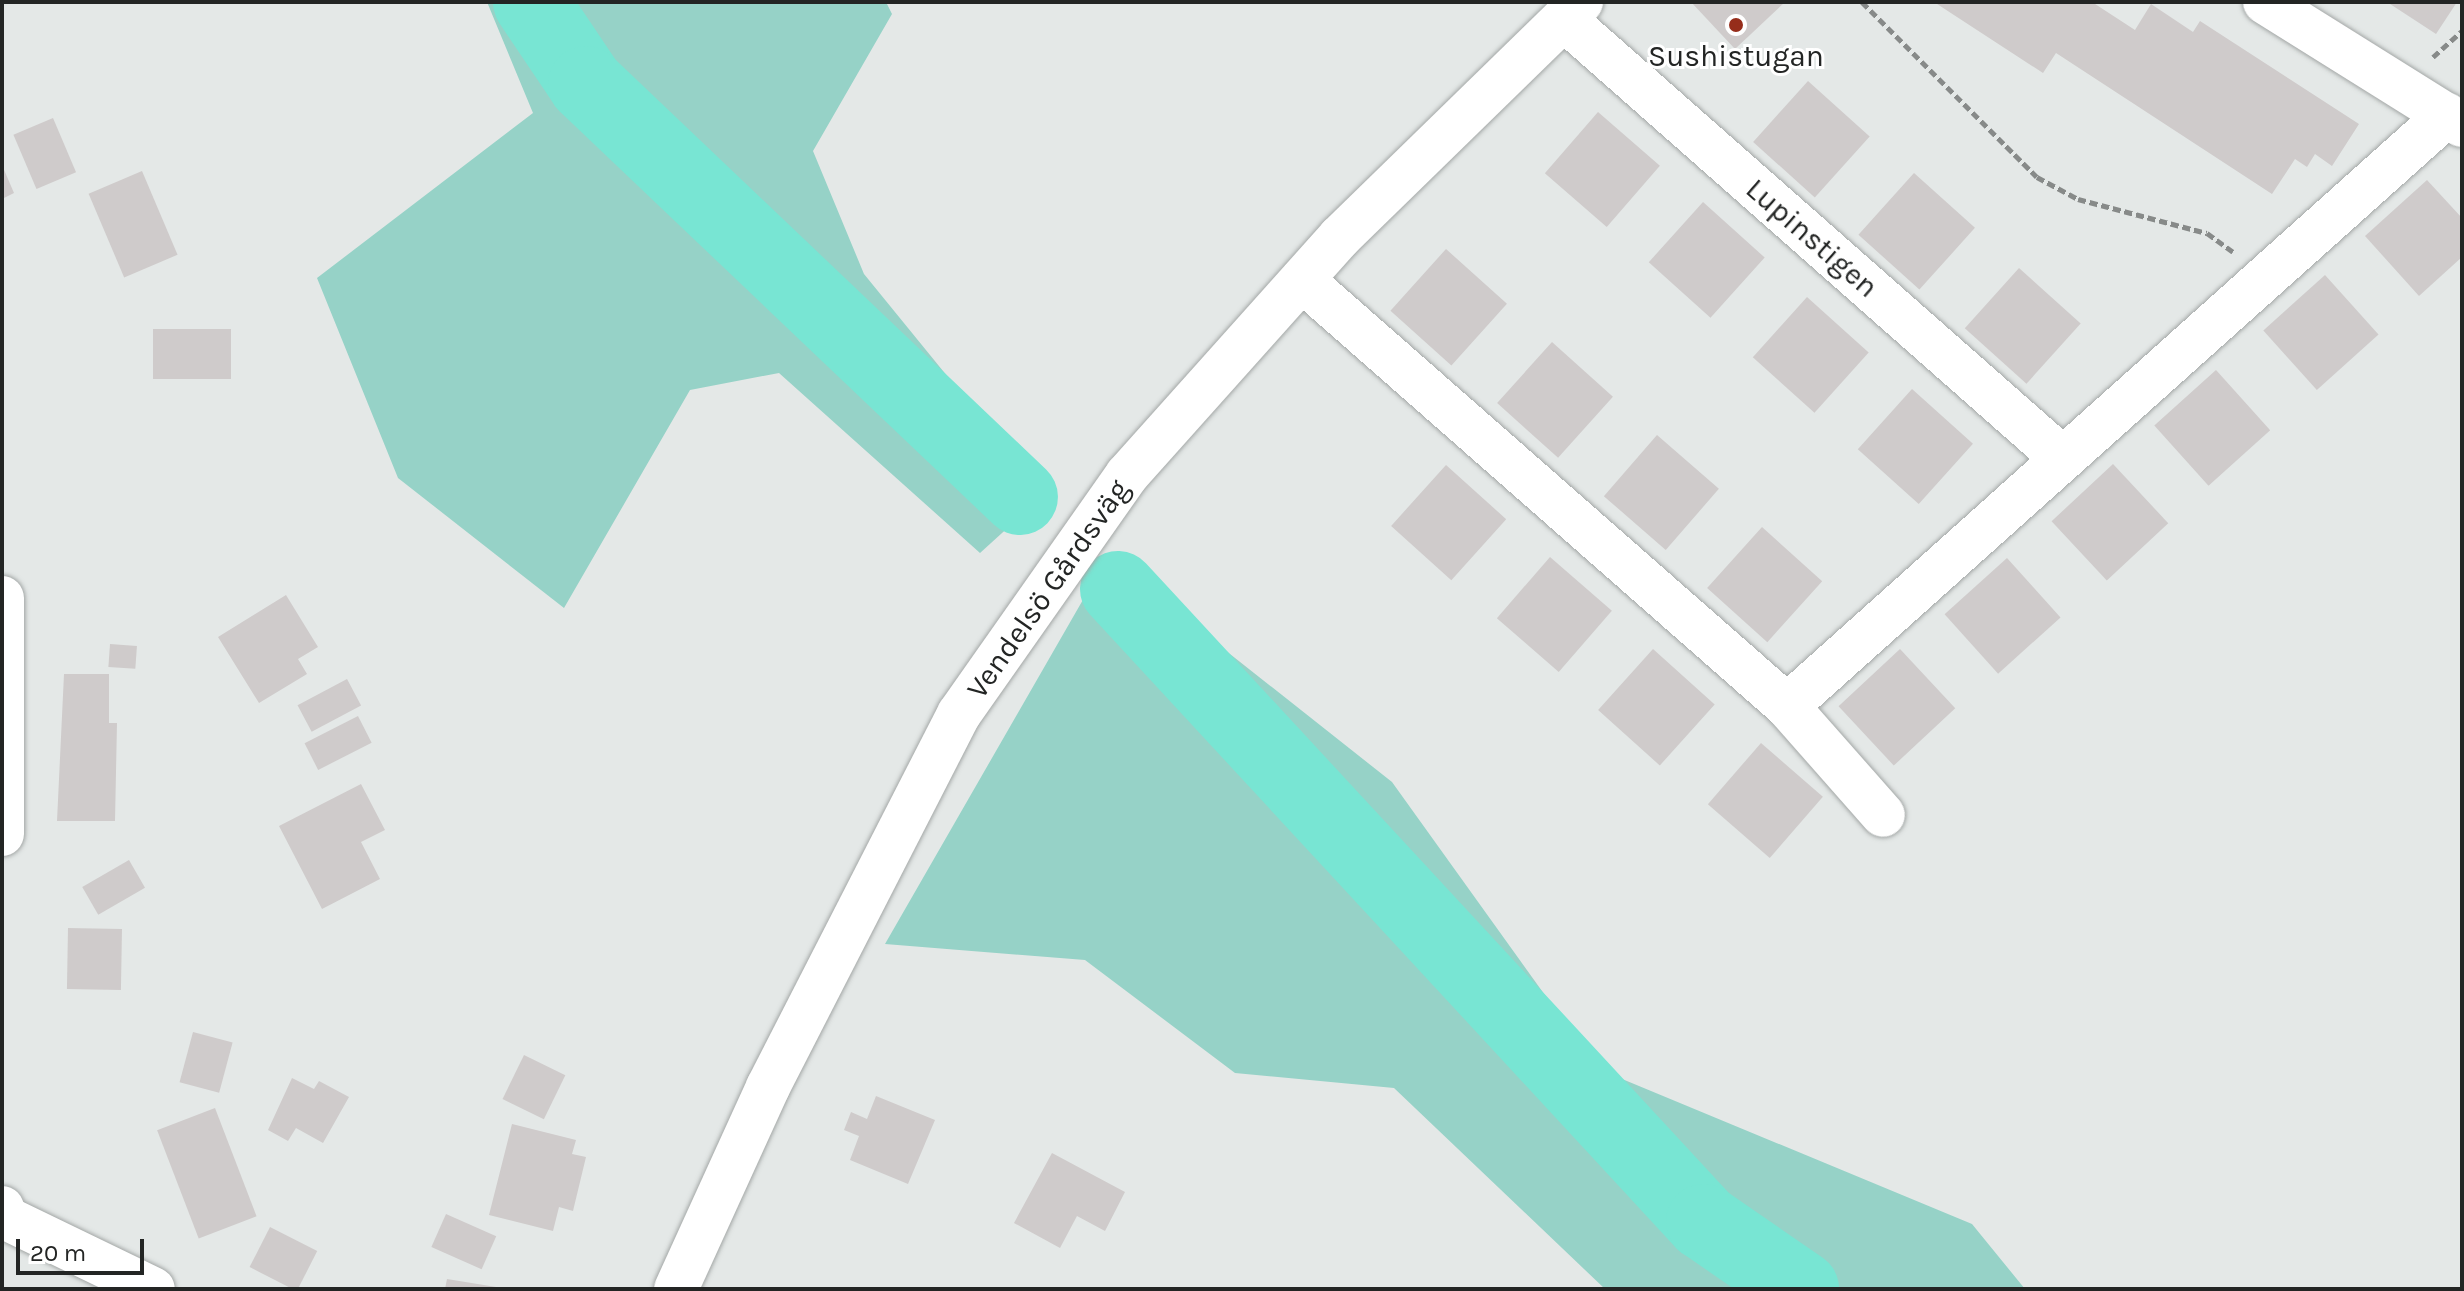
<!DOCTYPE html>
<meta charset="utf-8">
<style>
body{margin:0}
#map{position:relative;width:2464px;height:1291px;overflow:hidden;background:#e4e8e7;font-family:Karla,sans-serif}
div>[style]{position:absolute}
.green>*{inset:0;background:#96d2c7}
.river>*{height:76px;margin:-38px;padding:0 38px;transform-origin:38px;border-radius:38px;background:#78e5d3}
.building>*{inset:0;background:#cfcbcb;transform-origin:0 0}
.path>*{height:5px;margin-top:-2.5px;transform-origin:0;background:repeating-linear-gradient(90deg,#878a89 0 8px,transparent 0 12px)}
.roads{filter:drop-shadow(0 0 2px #a3a7a6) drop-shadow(0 0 2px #a3a7a6)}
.minor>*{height:44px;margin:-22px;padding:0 22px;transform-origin:22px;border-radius:22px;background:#fff}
.dots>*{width:22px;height:22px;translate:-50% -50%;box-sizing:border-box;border:4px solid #fff;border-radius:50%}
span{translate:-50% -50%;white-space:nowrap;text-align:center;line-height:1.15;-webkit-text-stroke:6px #fff;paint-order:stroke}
.poi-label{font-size:30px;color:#232524}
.street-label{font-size:30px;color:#232524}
.frame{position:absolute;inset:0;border:4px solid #232524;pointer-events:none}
.scale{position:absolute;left:16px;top:1239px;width:128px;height:36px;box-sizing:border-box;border:4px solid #232524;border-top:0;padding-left:10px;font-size:24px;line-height:28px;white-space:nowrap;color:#232524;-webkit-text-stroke:6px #fff;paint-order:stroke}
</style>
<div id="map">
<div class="green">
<i style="clip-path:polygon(487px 2px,886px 2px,892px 14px,813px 151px,864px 274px,1044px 495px,980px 553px,779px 373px,690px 390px,564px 608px,398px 478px,317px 278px,533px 113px)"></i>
<i style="clip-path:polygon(1084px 598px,1187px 620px,1392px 782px,1598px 1069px,1972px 1224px,2025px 1289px,1605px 1289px,1394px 1088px,1235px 1073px,1085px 960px,885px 944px)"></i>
</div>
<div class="river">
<i style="left:531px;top:2px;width:99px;rotate:56.1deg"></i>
<i style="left:586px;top:84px;width:599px;rotate:43.58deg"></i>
<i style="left:1118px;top:589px;width:863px;rotate:47.21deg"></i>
<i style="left:1704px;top:1222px;width:118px;rotate:34.6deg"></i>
</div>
<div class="building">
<i style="clip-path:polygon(1691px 2px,1785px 2px,1735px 49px)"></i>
<i style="clip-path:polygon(1934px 2px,2092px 2px,2135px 30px,2151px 4px,2193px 32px,2200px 21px,2359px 124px,2332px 166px,2315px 154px,2307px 167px,2295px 159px,2272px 194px,2056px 53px,2043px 73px)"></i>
<i style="clip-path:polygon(2387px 2px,2457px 2px,2436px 34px)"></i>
<i style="left:1808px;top:81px;width:83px;height:82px;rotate:42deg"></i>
<i style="left:1598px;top:112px;width:82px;height:81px;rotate:41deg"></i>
<i style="left:53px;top:118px;width:59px;height:43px;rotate:67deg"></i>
<i style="clip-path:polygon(2px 165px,14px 193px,2px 199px)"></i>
<i style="left:142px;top:171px;width:91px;height:58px;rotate:67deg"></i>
<i style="left:1914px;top:173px;width:82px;height:83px;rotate:42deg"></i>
<i style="clip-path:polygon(2427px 180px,2462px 218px,2462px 257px,2419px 296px,2365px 236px)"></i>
<i style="left:1703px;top:202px;width:83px;height:81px;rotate:42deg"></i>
<i style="left:1446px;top:249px;width:82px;height:83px;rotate:42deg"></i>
<i style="left:2019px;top:268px;width:83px;height:81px;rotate:42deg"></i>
<i style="left:2325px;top:275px;width:80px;height:83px;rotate:48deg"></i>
<i style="left:1807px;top:297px;width:83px;height:81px;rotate:42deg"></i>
<i style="left:153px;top:329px;width:78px;height:50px"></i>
<i style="left:1552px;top:342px;width:82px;height:82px;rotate:42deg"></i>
<i style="left:2216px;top:370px;width:81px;height:83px;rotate:48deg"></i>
<i style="left:1912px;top:389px;width:82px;height:81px;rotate:42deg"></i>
<i style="left:1657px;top:435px;width:82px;height:81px;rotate:41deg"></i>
<i style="left:2113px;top:464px;width:81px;height:84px;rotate:47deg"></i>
<i style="left:1446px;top:465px;width:81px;height:82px;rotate:42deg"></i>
<i style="left:1762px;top:527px;width:81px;height:82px;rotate:42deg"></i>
<i style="left:1550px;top:557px;width:82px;height:81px;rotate:41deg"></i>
<i style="left:2007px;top:558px;width:80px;height:84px;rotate:48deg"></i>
<i style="clip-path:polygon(286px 595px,318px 647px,298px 659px,307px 674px,259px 703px,218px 637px)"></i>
<i style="left:110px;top:644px;width:27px;height:23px;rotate:4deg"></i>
<i style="left:1653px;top:649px;width:83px;height:82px;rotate:42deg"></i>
<i style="left:1900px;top:649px;width:81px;height:84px;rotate:47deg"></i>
<i style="clip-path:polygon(64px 674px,109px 674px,109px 723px,117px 723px,115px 821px,57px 821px)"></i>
<i style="left:347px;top:679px;width:30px;height:56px;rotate:62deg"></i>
<i style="left:358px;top:716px;width:30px;height:60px;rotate:63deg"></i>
<i style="left:1761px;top:743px;width:82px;height:81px;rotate:41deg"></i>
<i style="clip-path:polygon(361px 784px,385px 830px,361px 842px,380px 879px,322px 909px,279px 826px)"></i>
<i style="left:129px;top:860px;width:32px;height:54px;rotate:60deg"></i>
<i style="left:68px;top:928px;width:54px;height:61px;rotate:1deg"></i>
<i style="left:193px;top:1032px;width:41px;height:52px;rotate:15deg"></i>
<i style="left:524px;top:1055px;width:46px;height:49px;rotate:26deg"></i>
<i style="clip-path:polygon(292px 1078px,314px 1089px,319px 1081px,349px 1097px,323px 1143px,296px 1128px,288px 1141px,268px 1130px)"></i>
<i style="clip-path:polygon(876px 1096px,935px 1120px,908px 1184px,850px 1160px,859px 1136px,844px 1130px,851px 1112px,867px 1119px)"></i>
<i style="left:215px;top:1108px;width:116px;height:62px;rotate:69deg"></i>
<i style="clip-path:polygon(512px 1124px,576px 1140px,572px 1154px,586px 1157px,573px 1211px,559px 1207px,553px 1231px,489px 1215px)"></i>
<i style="clip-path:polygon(1052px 1153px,1125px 1192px,1105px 1231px,1077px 1216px,1060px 1248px,1014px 1223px)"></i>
<i style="left:446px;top:1214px;width:55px;height:36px;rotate:24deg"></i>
<i style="left:270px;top:1227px;width:53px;height:45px;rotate:27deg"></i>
<i style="clip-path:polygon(447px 1279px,496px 1287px,496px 1289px,445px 1289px)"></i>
</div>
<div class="path">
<i style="left:1862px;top:2px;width:247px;rotate:45deg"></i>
<i style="left:2037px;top:177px;width:47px;rotate:28.2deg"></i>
<i style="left:2078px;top:199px;width:133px;rotate:14.8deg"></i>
<i style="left:2207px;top:233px;width:32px;rotate:36deg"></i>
<i style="left:2433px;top:57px;width:39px;rotate:-42deg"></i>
</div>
<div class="roads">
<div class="minor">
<i style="left:2265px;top:2px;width:232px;rotate:32deg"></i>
<i style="left:1564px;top:19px;width:662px;rotate:41.39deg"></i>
<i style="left:1302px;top:280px;width:646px;rotate:41.29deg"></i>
<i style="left:1787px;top:706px;width:145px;rotate:48.6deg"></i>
<i style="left:2px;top:598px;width:236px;rotate:90deg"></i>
<i style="left:1787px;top:706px;width:886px;rotate:-41.84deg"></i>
<i style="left:2px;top:1208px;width:11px;rotate:68deg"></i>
<i style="left:6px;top:1218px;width:163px;rotate:25.8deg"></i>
<i style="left:676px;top:1289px;width:222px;rotate:-65.5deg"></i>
<i style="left:768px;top:1087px;width:419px;rotate:-62.9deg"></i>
<i style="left:959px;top:714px;width:292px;rotate:-54.9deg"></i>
<i style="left:1127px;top:475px;width:319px;rotate:-48.2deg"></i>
<i style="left:1340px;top:237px;width:337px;rotate:-44.3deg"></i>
</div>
</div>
<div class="dots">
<i style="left:1736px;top:25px;background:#962d1b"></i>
</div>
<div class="poi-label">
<span style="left:1736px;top:56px">Sushistugan</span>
</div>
<div class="street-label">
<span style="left:1812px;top:238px;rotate:41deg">Lupinstigen</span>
<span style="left:1048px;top:589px;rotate:-55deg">Vendelsö Gårdsväg</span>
</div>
<div class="frame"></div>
<div class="scale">20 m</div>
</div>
